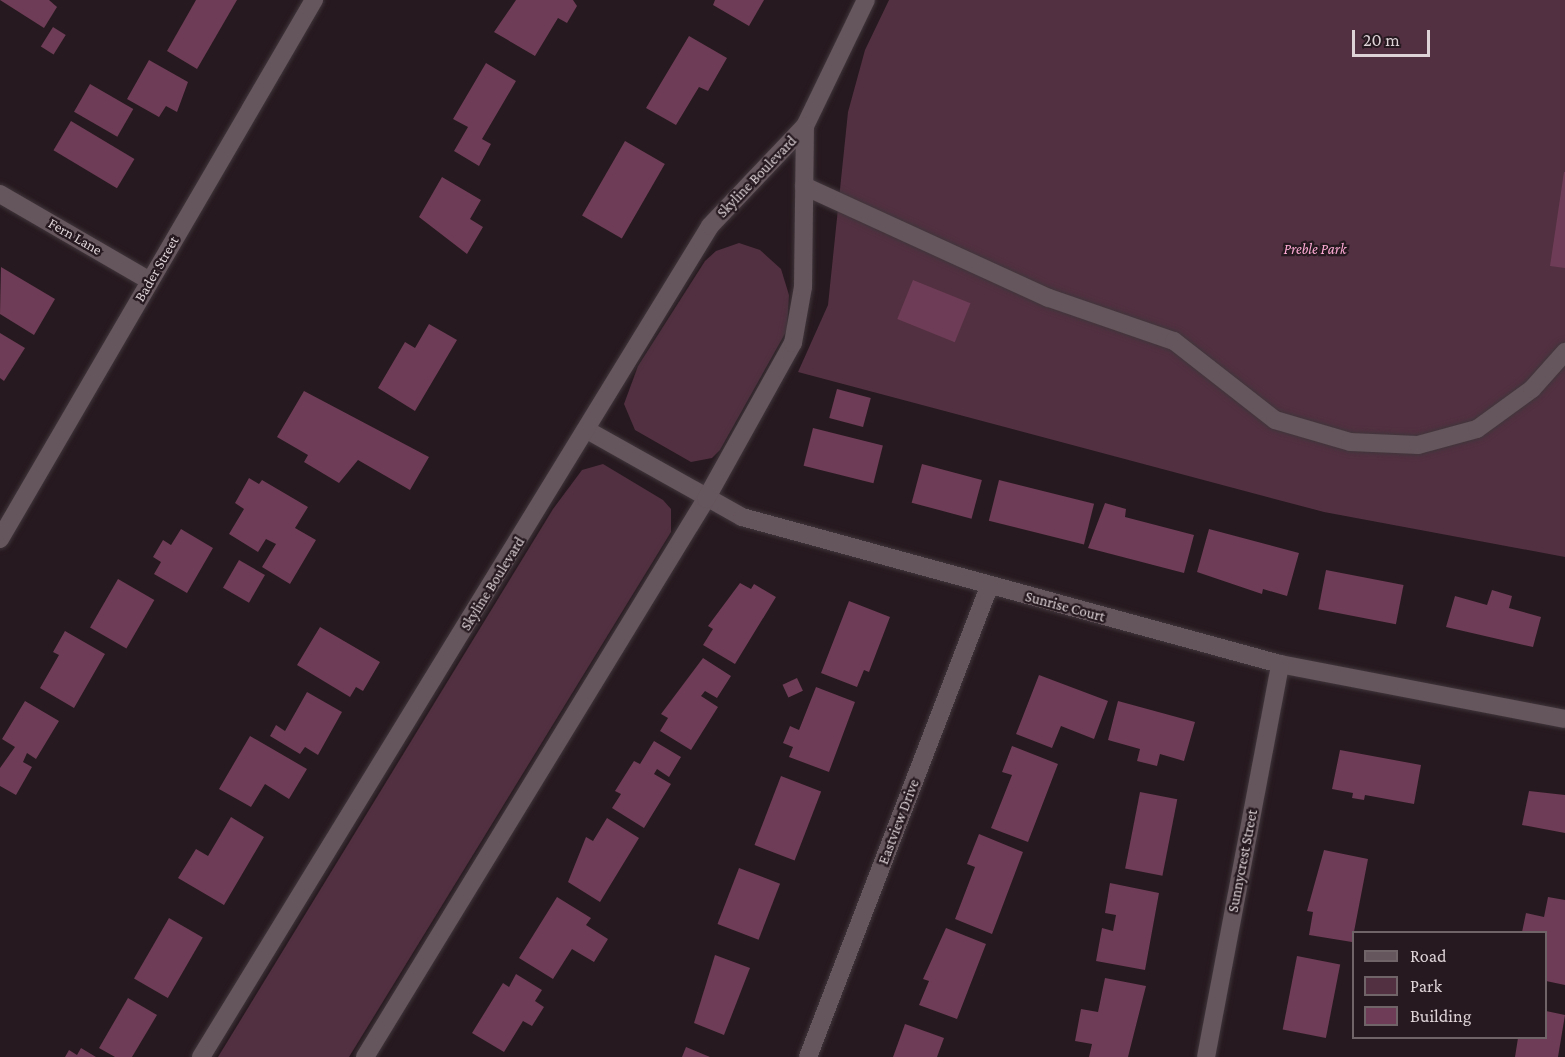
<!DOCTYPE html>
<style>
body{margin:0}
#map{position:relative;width:1565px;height:1057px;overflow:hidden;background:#26191f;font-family:"Crimson Pro",serif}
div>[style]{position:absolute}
.green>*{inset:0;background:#523041}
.building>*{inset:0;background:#6e3c56;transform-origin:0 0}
.roads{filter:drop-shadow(0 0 2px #40363b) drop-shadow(0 0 2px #40363b)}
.minor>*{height:18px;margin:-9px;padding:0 9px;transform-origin:9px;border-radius:9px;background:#65555c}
span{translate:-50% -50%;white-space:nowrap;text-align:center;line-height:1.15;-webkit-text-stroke:4.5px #26191f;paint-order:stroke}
.street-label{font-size:15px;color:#ded4d8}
.park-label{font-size:15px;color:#fcaad3;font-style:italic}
.legend{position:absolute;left:1352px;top:931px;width:195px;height:108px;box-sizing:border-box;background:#26191f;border:2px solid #706469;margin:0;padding:8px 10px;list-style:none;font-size:18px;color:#ded4d8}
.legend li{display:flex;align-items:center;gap:12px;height:30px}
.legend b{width:30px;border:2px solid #706469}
.scale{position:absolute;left:1352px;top:30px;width:78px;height:27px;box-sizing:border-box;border:3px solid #ded4d8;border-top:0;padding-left:8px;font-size:18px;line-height:21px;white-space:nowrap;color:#ded4d8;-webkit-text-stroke:4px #26191f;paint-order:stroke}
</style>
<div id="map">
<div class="green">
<i style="clip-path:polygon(889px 0,1565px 0,1565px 557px,1324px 512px,798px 372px,828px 305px,848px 112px,865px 50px)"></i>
<i style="clip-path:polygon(739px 243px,760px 250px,781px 269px,789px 295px,787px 330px,720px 450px,712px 458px,691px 462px,635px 430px,624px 404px,638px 366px,705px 261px,716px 251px)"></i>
<i style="clip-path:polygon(603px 464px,663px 500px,671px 509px,671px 532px,349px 1057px,218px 1057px,553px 509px,582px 470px)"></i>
</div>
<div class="building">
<i style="clip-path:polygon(0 0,49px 0,57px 7px,44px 28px)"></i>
<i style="clip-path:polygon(196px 0,237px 0,197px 69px,167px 51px)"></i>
<i style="clip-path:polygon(516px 0,573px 0,577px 6px,567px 23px,558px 18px,535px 56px,494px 32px)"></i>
<i style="clip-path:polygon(715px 0,764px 0,749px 26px,713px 5px)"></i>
<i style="left:53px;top:27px;width:15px;height:23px;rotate:32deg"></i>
<i style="clip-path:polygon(689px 36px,727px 58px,708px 91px,699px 87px,676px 125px,646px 108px)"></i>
<i style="clip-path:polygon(149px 60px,188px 82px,177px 112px,166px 106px,159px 117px,127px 99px)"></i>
<i style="clip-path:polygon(486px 63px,516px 81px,482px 139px,491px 144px,479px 166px,454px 151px,468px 127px,453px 119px)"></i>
<i style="left:90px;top:84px;width:50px;height:32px;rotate:30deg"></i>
<i style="left:71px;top:121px;width:74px;height:34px;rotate:31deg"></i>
<i style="left:625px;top:141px;width:46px;height:86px;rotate:30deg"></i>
<i style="clip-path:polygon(1564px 172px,1565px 172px,1565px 268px,1550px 266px)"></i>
<i style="clip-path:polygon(442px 177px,481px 200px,470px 219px,483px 227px,467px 254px,419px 217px)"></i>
<i style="clip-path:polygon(1px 267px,55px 299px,34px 335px,0 314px)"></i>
<i style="left:913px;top:280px;width:62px;height:42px;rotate:22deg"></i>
<i style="clip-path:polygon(429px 324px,457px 340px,415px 411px,378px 388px,405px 342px,415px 348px)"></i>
<i style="clip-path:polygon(0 333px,25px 348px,4px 381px,0 378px)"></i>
<i style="left:837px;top:389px;width:35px;height:30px;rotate:15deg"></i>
<i style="clip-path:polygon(304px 391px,429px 457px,410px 490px,358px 460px,339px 483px,304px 462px,308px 455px,277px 437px)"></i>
<i style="left:813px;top:428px;width:72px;height:39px;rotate:14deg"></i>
<i style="left:922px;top:464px;width:62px;height:40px;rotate:15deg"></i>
<i style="clip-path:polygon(249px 478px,259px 484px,262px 480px,308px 507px,295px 528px,316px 540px,290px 584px,262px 567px,276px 544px,266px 539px,258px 552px,229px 534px,244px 509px,235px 503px)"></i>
<i style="left:999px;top:480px;width:98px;height:42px;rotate:14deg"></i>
<i style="clip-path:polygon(1105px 503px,1126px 509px,1125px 517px,1194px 535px,1184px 573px,1088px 548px)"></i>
<i style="clip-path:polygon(181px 529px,213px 548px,187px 593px,154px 574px,161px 562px,153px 557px,163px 540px,171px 545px)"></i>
<i style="clip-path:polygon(1209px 529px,1299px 553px,1287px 596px,1263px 589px,1262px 594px,1197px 572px)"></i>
<i style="left:239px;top:560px;width:30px;height:32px;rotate:30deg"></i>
<i style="left:1326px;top:570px;width:79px;height:40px;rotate:11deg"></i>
<i style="left:118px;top:579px;width:42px;height:56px;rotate:30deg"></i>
<i style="clip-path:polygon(740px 583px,751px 589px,754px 584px,776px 597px,735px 664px,703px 645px,713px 629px,708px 626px)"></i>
<i style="clip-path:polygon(1492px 590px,1512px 596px,1509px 608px,1541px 617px,1533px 647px,1446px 627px,1455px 596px,1487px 605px)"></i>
<i style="clip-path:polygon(849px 601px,890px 617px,869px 672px,864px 670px,857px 687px,821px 673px)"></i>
<i style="clip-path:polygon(320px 627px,380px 662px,363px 691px,356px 687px,350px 697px,297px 665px)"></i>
<i style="clip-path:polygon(65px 631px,105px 654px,74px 708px,40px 688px,59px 655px,53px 652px)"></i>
<i style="clip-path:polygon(703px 658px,731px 676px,717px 698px,705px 691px,701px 696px,718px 707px,691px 750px,660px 731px,668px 718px,661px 714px)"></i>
<i style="clip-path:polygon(1039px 675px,1108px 701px,1094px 739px,1061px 726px,1052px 748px,1016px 734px)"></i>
<i style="left:797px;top:678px;width:14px;height:16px;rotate:65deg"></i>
<i style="clip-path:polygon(816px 687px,855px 702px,829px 772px,789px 757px,793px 747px,783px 743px,790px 726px,799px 730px)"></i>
<i style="clip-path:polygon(307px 692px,342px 712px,318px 755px,305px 747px,300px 754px,270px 736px,276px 725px,285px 731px)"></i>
<i style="clip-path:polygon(25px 701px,59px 721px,36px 759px,27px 753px,23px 762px,32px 767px,16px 795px,0 786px,0 768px,15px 747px,2px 739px)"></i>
<i style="clip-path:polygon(1118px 701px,1195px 722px,1184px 761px,1160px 754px,1157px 766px,1137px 761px,1140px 749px,1108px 740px)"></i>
<i style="clip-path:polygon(250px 736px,307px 769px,289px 799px,265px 784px,251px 807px,219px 789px)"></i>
<i style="clip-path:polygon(654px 741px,681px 757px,669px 777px,657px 769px,654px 774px,671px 784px,644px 828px,612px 808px,621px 794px,615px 791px,634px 761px,640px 764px)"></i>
<i style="clip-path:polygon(1012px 746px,1058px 764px,1028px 842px,991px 828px,1012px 775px,1002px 772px)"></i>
<i style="clip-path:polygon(1340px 750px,1421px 765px,1414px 804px,1365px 795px,1364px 800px,1352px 798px,1353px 793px,1332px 789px)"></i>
<i style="left:781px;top:776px;width:43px;height:74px;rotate:21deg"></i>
<i style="clip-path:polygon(1529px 791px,1565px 795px,1565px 833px,1522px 825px)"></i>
<i style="left:1140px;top:792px;width:38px;height:78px;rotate:11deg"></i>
<i style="clip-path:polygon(231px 817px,264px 837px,224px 905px,178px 878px,196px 849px,208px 856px)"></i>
<i style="clip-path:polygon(607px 818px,639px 838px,600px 902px,568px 882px,586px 837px,593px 841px)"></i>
<i style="clip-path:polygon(979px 834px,1023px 852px,992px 934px,955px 919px,975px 867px,967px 864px)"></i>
<i style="clip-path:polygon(1324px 850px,1368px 859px,1352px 942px,1309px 935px,1313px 912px,1307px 911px)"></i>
<i style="left:739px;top:868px;width:44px;height:60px;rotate:21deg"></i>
<i style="clip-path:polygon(1110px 883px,1159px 893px,1145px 970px,1096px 961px,1102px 928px,1113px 931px,1116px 915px,1105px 913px)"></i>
<i style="clip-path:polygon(557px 897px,591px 918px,586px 925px,608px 939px,594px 962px,572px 949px,553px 979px,519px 958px)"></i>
<i style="clip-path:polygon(1548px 897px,1565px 900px,1565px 985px,1546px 981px,1546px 932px,1522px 932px,1526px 913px,1544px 917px)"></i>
<i style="left:169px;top:918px;width:39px;height:70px;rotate:30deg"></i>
<i style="clip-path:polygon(946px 928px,986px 944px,957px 1019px,919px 1005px,929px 981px,923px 979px)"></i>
<i style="clip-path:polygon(715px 955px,750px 968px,724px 1035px,694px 1023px)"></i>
<i style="left:1297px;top:956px;width:44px;height:75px;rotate:11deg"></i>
<i style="clip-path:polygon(516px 974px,542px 990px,535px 1001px,544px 1007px,532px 1026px,523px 1021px,504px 1052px,472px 1033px,503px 983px,509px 987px)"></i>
<i style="clip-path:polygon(1105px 978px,1146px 986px,1128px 1057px,1089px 1057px,1092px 1044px,1075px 1041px,1081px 1009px,1098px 1012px)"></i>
<i style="clip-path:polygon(128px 998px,157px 1015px,132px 1057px,115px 1057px,99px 1048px)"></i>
<i style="clip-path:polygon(1546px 1011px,1565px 1015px,1558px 1057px,1515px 1057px,1518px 1038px,1546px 1038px)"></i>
<i style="clip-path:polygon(905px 1024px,944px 1038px,937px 1057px,893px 1057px)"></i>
<i style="clip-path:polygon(686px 1047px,710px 1057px,682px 1057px)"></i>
<i style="clip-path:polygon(81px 1048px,96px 1057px,65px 1057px,69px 1050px,77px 1055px)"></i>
</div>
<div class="roads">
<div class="minor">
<i style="left:804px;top:186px;width:269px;rotate:24.6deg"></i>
<i style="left:1049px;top:298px;width:132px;rotate:19deg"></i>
<i style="left:1174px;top:341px;width:128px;rotate:38deg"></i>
<i style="left:1275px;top:420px;width:78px;rotate:16.3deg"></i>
<i style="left:1350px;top:442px;width:68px;rotate:2.5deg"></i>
<i style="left:1418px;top:445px;width:61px;rotate:-15.2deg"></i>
<i style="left:1477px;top:429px;width:68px;rotate:-36deg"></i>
<i style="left:1532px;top:389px;width:50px;rotate:-48.3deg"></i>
<i style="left:0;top:194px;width:173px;rotate:30.1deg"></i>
<i style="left:587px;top:430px;width:178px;rotate:29.3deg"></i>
<i style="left:742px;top:517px;width:558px;rotate:15.28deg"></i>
<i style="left:1280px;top:664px;width:290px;rotate:10.9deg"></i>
<i style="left:0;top:539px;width:624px;rotate:-59.78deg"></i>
<i style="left:201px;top:1057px;width:974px;rotate:-58.51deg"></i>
<i style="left:710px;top:226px;width:138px;rotate:-46.5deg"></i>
<i style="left:805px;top:126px;width:140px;rotate:-64.2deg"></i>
<i style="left:365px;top:1057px;width:654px;rotate:-58.57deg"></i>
<i style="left:706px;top:499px;width:179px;rotate:-60.9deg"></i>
<i style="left:793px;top:343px;width:57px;rotate:-79.9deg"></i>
<i style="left:803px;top:287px;width:161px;rotate:-89.3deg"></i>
<i style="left:808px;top:1057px;width:504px;rotate:-68.94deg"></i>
<i style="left:1206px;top:1057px;width:400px;rotate:-79.3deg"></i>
</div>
</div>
<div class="street-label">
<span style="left:757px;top:177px;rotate:-46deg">Skyline Boulevard</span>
<span style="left:75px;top:237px;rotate:30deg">Fern Lane</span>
<span style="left:157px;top:269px;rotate:-60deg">Bader Street</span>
<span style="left:493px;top:584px;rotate:-58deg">Skyline Boulevard</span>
<span style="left:1065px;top:607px;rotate:15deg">Sunrise Court</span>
<span style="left:899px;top:822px;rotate:-69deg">Eastview Drive</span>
<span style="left:1243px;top:861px;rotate:-79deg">Sunnycrest Street</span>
</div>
<div class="park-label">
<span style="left:1315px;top:250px">Preble Park</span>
</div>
<ul class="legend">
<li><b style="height:8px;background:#65555c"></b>Road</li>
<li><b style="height:16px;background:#523041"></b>Park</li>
<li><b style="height:16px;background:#6e3c56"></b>Building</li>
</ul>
<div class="scale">20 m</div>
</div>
